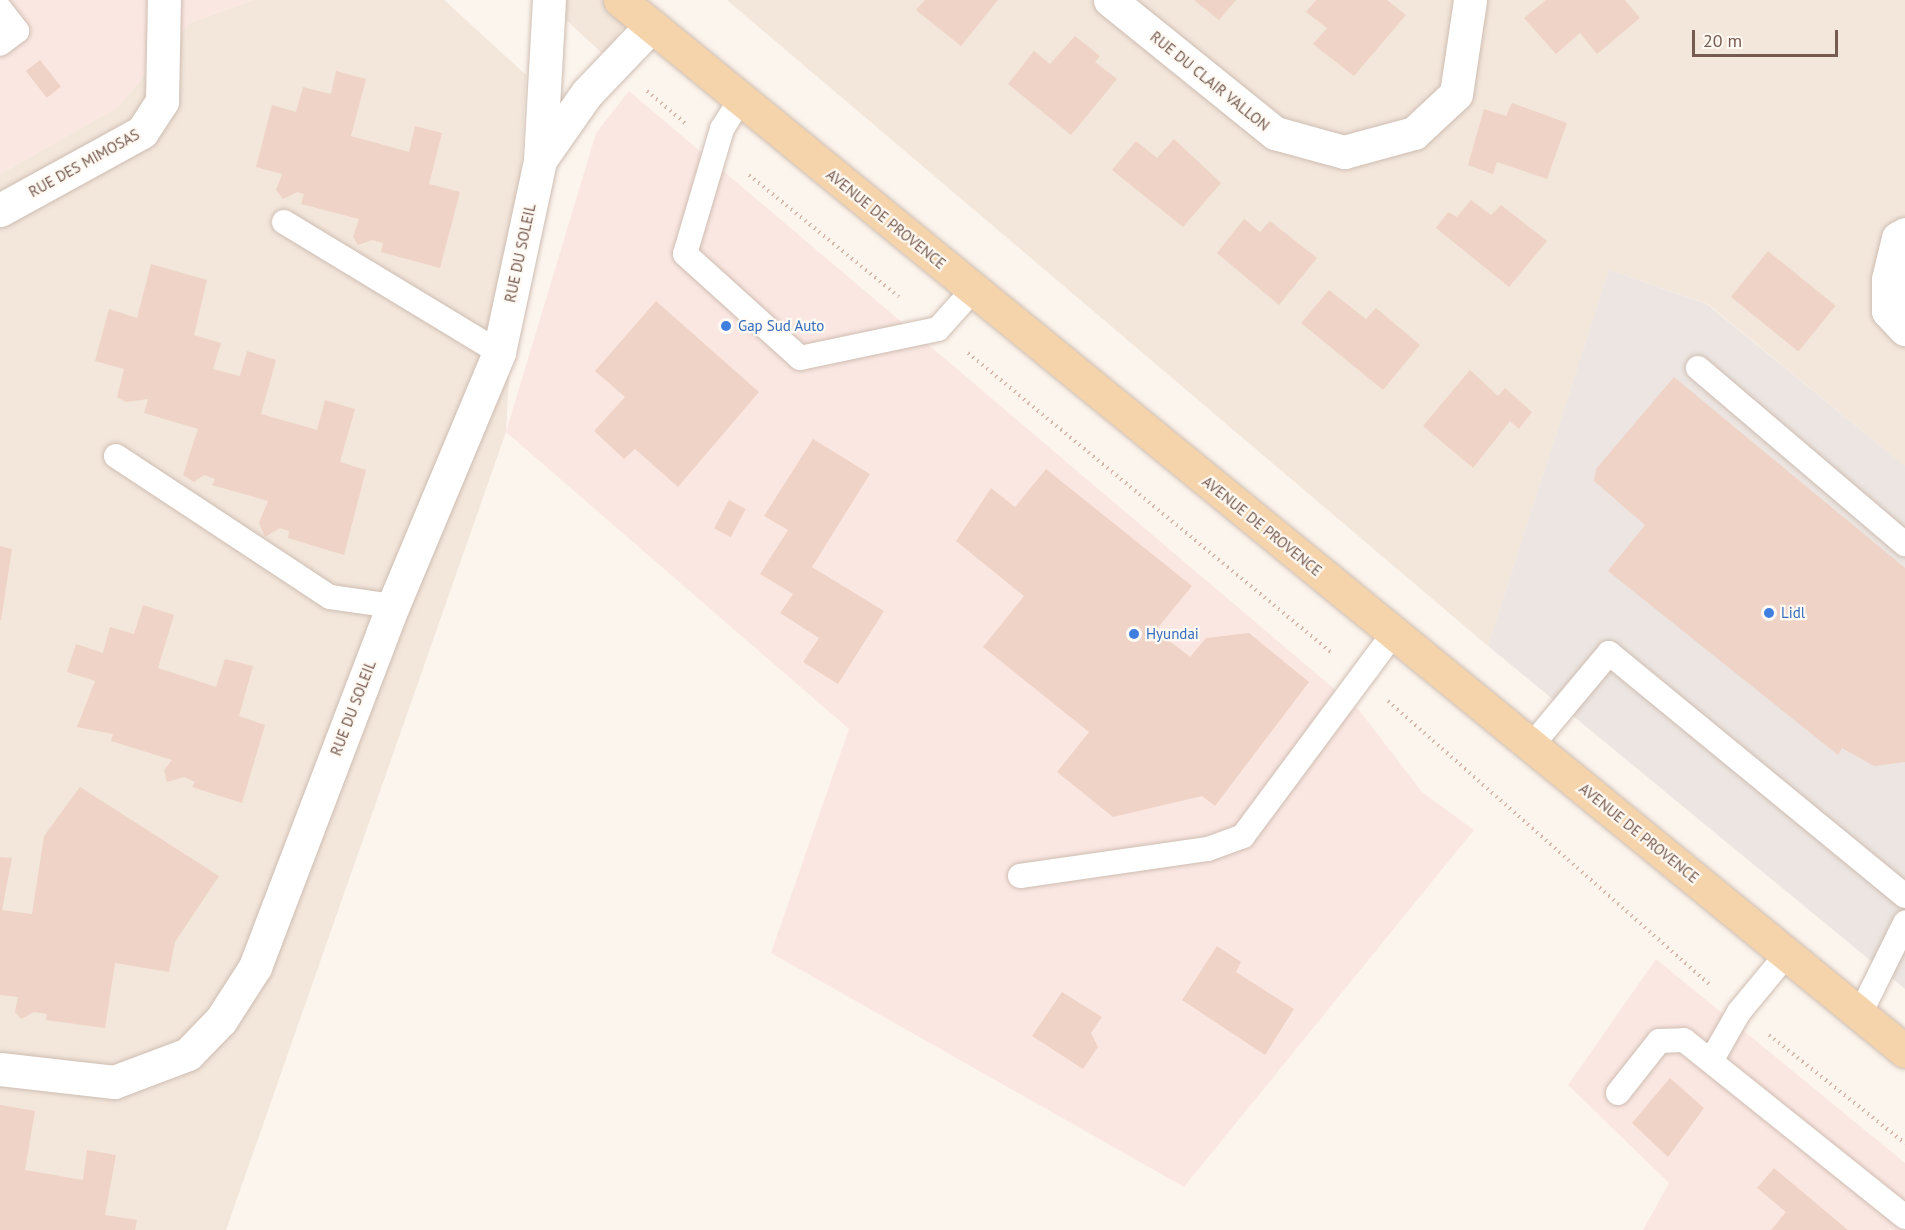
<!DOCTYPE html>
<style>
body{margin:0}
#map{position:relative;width:1905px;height:1230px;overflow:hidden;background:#fcf5ed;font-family:"PT Sans",sans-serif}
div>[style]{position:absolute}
.residential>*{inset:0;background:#f3e6db}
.commercial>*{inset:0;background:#fbe7e2}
.industrial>*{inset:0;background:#ece5e1}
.building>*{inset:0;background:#efd3c6;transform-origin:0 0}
.path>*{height:4px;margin-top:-2px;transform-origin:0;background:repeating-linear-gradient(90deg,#d5b6a8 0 1.5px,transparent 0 6px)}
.roads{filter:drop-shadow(0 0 2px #cebdb2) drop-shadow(0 0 2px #cebdb2)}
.service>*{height:24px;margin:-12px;padding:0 12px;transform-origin:12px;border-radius:12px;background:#fff}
.minor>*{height:33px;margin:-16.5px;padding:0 16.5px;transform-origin:16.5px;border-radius:16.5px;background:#fff}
.primary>*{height:33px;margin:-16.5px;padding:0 16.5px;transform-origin:16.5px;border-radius:16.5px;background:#f5d4ab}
.dots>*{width:16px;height:16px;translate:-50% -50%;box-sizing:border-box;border:3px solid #fef9f3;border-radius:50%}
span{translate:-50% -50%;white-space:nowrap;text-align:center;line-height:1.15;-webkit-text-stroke:4.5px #fef9f3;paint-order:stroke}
.street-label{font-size:15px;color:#765b50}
.shop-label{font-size:15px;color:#366cbe}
.left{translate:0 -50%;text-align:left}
.scale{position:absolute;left:1692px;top:30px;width:146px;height:27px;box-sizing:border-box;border:3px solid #765b50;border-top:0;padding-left:8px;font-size:18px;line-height:21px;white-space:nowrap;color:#765b50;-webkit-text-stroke:4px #fef9f3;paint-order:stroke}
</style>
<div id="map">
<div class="residential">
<i style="clip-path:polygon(254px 0,444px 0,526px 75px,506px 432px,226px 1230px,0 1230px,0 174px,118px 107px,189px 23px)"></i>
<i style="clip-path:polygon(545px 0,639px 0,605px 56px)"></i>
<i style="clip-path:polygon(727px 0,1905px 0,1905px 466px,1708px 304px,1609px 270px,1488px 646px)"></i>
</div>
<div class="commercial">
<i style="clip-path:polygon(0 0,254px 0,189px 23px,118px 107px,0 174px)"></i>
<i style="clip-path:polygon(629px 91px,1359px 710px,1422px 792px,1474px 830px,1184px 1187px,771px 953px,849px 729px,506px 432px,596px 133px)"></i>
<i style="clip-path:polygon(1656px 959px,1905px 1163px,1905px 1230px,1643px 1230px,1669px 1183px,1568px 1085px)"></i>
</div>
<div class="industrial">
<i style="clip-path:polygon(1609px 270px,1707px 304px,1905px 466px,1905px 989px,1488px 646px)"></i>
</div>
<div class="building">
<i style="clip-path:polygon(925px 0,998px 0,961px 46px,916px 10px)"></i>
<i style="clip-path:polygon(1194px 0,1236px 0,1219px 20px)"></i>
<i style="clip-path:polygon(1316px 0,1387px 0,1406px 15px,1354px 76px,1313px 44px,1327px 28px,1306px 12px)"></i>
<i style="clip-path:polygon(1546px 0,1625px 0,1640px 18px,1597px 54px,1580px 33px,1556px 54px,1524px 18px)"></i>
<i style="clip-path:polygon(1075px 36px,1100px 56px,1095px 62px,1117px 79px,1071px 135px,1008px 84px,1034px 51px,1050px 64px)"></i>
<i style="left:40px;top:60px;width:34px;height:18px;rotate:52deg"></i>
<i style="clip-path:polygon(336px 71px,366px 79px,351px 136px,409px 152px,415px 126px,442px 133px,429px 184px,460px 192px,440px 268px,381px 252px,383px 243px,372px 240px,358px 245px,353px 237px,359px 219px,301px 204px,304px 194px,297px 192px,283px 199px,276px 190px,282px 174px,256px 167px,272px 105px,296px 112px,303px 87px,331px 94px)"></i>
<i style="clip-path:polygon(1512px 103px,1567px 123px,1547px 179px,1497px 162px,1493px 174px,1468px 165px,1484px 109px,1506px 116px)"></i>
<i style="clip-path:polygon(1174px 139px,1221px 183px,1183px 227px,1112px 170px,1136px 141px,1157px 158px)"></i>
<i style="clip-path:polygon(1471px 200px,1491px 215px,1501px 205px,1547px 241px,1509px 287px,1436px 228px,1448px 212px,1457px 217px)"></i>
<i style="clip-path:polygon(1244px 219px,1260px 232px,1270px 221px,1317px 258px,1279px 305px,1217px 253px)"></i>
<i style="left:1768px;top:251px;width:87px;height:59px;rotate:39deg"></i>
<i style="clip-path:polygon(151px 264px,207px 280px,194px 335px,221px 343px,213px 369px,240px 376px,247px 351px,276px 360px,261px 414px,317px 430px,325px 400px,355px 409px,340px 462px,366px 470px,344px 555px,288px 538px,289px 531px,280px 528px,265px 537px,259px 523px,268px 501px,212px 485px,215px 479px,204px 475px,194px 482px,183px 475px,198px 429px,144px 413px,148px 399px,126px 402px,117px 397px,124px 369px,95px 361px,109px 309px,137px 318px)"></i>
<i style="clip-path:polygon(1329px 290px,1366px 319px,1376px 308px,1420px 345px,1383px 390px,1301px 323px)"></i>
<i style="clip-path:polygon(656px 301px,759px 392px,678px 487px,635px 449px,624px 459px,594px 431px,625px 397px,595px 371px)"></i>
<i style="clip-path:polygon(1470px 370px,1498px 396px,1505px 388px,1532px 412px,1519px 429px,1510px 421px,1473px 468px,1423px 426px)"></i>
<i style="clip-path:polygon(1674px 377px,1905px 568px,1905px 762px,1874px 766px,1842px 748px,1838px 755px,1608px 571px,1645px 525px,1594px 481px,1596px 469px)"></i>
<i style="clip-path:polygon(813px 439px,870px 474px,812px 567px,884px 611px,838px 684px,803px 662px,819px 638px,780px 613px,793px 594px,760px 574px,788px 530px,764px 516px)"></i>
<i style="clip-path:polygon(1046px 469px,1192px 586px,1156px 630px,1190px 657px,1206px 638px,1249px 633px,1309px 682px,1215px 806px,1202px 796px,1113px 817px,1057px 772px,1089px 732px,983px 647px,1024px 596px,956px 541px,991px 488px,1015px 507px)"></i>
<i style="left:729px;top:500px;width:19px;height:32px;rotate:28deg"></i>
<i style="clip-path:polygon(0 546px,12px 549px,1px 620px,0 620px)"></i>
<i style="clip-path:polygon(143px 605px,174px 615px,158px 668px,216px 687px,225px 659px,253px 666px,239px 716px,265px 725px,242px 803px,192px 787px,195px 782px,184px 777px,167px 782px,164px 770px,172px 760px,111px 741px,113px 734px,77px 727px,95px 681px,67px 672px,76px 644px,103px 653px,110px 627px,134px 634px)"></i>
<i style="clip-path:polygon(80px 787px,219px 876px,175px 942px,169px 972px,115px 963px,105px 1028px,46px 1020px,47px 1014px,34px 1012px,21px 1019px,15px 1012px,18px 997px,0 995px,0 857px,12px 858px,2px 910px,32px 914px,44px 836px)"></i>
<i style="clip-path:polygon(1217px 946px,1241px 962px,1236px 972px,1294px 1009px,1265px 1055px,1182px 1000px)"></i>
<i style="clip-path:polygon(1062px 992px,1102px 1017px,1091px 1033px,1098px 1047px,1083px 1069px,1032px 1036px)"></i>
<i style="clip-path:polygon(1670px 1078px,1704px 1108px,1668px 1157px,1632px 1123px)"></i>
<i style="clip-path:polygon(0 1105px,35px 1111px,25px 1170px,83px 1180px,87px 1150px,116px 1155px,105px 1215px,137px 1220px,135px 1230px,0 1230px)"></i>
<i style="clip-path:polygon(1774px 1168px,1848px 1230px,1771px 1230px,1786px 1212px,1757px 1188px)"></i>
</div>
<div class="path">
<i style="left:647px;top:91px;width:50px;rotate:40.1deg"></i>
<i style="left:749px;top:175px;width:193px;rotate:39.1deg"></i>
<i style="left:968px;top:353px;width:472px;rotate:39.5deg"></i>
<i style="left:1388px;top:701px;width:431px;rotate:41.4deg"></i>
<i style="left:1769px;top:1035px;width:174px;rotate:38.5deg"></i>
</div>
<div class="roads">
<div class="service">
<i style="left:0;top:9px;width:28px;rotate:52deg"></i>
<i style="left:17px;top:31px;width:21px;rotate:143deg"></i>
<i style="left:740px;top:100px;width:34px;rotate:122deg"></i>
<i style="left:722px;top:129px;width:130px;rotate:106.5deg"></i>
<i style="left:685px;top:254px;width:155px;rotate:42.1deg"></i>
<i style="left:800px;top:358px;width:141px;rotate:-11.9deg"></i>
<i style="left:938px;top:329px;width:52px;rotate:-48.1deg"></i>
<i style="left:284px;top:222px;width:251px;rotate:31.2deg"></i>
<i style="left:1698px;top:368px;width:272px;rotate:40.4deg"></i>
<i style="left:116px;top:456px;width:256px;rotate:33.4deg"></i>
<i style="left:330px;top:597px;width:64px;rotate:8.1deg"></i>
<i style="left:1532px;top:745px;width:120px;rotate:-50.1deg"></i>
<i style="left:1609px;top:653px;width:383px;rotate:39.4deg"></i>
<i style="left:1020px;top:876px;width:190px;rotate:-8.2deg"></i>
<i style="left:1208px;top:849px;width:37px;rotate:-20deg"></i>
<i style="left:1243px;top:836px;width:253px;rotate:-53.4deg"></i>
<i style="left:1860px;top:1014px;width:102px;rotate:-63.7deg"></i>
<i style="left:1711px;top:1061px;width:56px;rotate:-60.3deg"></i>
<i style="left:1739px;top:1012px;width:75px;rotate:-50.4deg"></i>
<i style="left:1618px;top:1093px;width:66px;rotate:-51.7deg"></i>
<i style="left:1659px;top:1041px;width:25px;rotate:-2deg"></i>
<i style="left:1684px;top:1040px;width:283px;rotate:38.7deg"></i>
</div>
<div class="minor">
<i style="left:1110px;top:0;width:212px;rotate:38.9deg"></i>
<i style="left:1275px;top:133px;width:72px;rotate:15.4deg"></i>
<i style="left:1344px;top:152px;width:73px;rotate:-15.2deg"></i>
<i style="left:1414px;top:133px;width:57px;rotate:-42.9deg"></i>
<i style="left:1456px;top:94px;width:95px;rotate:-81.5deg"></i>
<i style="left:540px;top:160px;width:82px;rotate:-55deg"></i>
<i style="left:587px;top:93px;width:93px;rotate:-46.3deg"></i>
<i style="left:0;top:210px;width:162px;rotate:-28.8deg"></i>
<i style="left:142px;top:132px;width:37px;rotate:-57deg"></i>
<i style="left:162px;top:101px;width:101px;rotate:-88.9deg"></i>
<i style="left:1905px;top:234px;width:8px;rotate:150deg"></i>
<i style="left:1898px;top:238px;width:42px;rotate:103.7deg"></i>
<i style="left:1888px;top:279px;width:32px;rotate:90deg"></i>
<i style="left:1888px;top:311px;width:25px;rotate:47deg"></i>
<i style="left:0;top:1069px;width:115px;rotate:6.5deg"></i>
<i style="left:114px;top:1082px;width:79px;rotate:-20.7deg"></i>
<i style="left:188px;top:1054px;width:47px;rotate:-45.9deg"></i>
<i style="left:221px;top:1020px;width:63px;rotate:-57.3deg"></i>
<i style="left:255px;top:967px;width:386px;rotate:-69.1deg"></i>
<i style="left:393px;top:606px;width:275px;rotate:-67.3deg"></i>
<i style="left:499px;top:352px;width:196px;rotate:-77.9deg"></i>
<i style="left:540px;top:160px;width:160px;rotate:-86.8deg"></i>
</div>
<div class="primary">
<i style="left:620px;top:0;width:1660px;rotate:39.28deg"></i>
</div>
</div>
<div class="dots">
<i style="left:726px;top:326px;background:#3f7fe0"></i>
<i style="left:1769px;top:613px;background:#3f7fe0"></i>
<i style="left:1134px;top:634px;background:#3f7fe0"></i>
</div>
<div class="street-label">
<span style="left:1210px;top:81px;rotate:39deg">RUE DU CLAIR VALLON</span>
<span style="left:84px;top:163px;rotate:-29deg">RUE DES MIMOSAS</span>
<span style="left:886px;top:219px;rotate:39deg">AVENUE DE PROVENCE</span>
<span style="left:520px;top:253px;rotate:-78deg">RUE DU SOLEIL</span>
<span style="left:1262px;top:526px;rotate:39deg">AVENUE DE PROVENCE</span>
<span style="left:353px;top:708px;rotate:-69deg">RUE DU SOLEIL</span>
<span style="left:1639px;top:833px;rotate:39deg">AVENUE DE PROVENCE</span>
</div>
<div class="shop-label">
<span class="left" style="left:738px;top:326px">Gap Sud Auto</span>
<span class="left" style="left:1781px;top:613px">Lidl</span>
<span class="left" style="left:1146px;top:634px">Hyundai</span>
</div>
<div class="scale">20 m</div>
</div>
